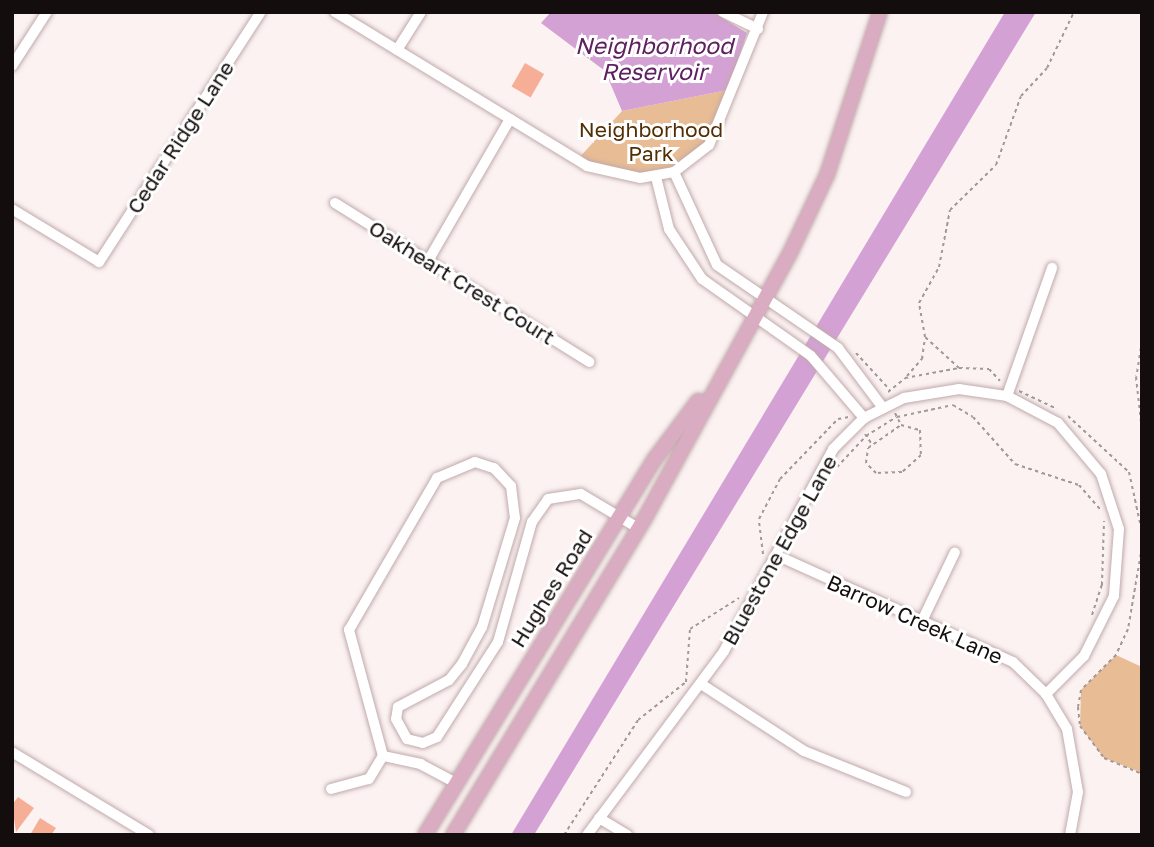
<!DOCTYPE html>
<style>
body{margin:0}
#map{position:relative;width:1154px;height:847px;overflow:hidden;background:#fcf2f2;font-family:"Golos Text",sans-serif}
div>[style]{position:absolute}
.green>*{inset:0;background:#e8bc94}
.water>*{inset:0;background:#d4a1d5}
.building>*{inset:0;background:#f7ae97;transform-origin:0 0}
.path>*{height:2px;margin-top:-1px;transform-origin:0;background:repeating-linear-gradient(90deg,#a19898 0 3.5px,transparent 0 7px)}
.roads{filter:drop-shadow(0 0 2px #c1aaab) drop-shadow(0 0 2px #c1aaab)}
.minor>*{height:10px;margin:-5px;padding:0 5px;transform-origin:5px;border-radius:5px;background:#fff}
.major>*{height:14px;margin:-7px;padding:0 7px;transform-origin:7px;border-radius:7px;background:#d9acc1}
span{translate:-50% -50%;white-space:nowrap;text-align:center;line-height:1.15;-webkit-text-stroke:6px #fff;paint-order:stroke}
.park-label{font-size:21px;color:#522e05}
.street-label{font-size:21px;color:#140d0d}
.water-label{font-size:23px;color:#5d2060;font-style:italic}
.frame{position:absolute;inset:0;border:14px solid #140d0d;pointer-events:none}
</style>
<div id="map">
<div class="green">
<i style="clip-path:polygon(728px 90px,709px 145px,665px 175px,619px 177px,577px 160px,622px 111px)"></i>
<i style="clip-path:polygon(1116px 655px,1142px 667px,1142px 773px,1104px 758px,1080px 726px,1081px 690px)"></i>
</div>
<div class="water">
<i style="clip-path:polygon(551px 12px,713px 12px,747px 33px,728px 90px,622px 111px,605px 71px,541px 23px)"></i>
<i style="clip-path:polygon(1005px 12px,1036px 12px,534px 835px,511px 835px)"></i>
</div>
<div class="building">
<i style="left:525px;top:63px;width:22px;height:27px;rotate:30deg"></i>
<i style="clip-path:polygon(18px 797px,34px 808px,16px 832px,12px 805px)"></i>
<i style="clip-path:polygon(40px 818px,56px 828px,51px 835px,30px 835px)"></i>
</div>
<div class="path">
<i style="left:1142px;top:341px;width:36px;rotate:99deg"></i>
<i style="left:1136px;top:377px;width:54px;rotate:83.7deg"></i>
<i style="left:856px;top:353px;width:50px;rotate:47.4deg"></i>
<i style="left:959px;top:368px;width:46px;rotate:-137.6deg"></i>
<i style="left:925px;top:337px;width:35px;rotate:-100deg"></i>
<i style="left:919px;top:303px;width:41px;rotate:-60.9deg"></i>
<i style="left:939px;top:267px;width:58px;rotate:-79.1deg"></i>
<i style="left:950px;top:210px;width:64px;rotate:-44.4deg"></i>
<i style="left:996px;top:165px;width:73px;rotate:-70.1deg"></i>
<i style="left:1021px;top:96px;width:38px;rotate:-47deg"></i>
<i style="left:1047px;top:68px;width:62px;rotate:-64.3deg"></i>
<i style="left:907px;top:376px;width:23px;rotate:-49deg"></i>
<i style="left:922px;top:359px;width:21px;rotate:-82deg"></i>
<i style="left:1019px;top:391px;width:42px;rotate:25.3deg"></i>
<i style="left:888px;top:392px;width:22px;rotate:-39deg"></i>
<i style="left:905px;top:378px;width:55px;rotate:-10.5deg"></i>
<i style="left:959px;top:368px;width:30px;rotate:2deg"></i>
<i style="left:989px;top:369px;width:16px;rotate:47deg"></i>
<i style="left:895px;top:413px;width:13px;rotate:63deg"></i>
<i style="left:1068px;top:416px;width:83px;rotate:42.6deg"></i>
<i style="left:1129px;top:472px;width:61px;rotate:77.8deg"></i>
<i style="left:901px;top:425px;width:20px;rotate:15deg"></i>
<i style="left:920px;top:430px;width:25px;rotate:88deg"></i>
<i style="left:921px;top:455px;width:25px;rotate:138deg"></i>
<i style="left:902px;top:472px;width:26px;rotate:178deg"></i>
<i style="left:876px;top:473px;width:14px;rotate:-135deg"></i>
<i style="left:866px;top:463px;width:15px;rotate:-82deg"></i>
<i style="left:868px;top:448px;width:40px;rotate:-34.9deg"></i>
<i style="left:865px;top:434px;width:11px;rotate:56deg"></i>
<i style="left:837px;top:467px;width:42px;rotate:-46.9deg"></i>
<i style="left:866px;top:436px;width:36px;rotate:-32deg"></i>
<i style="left:897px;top:417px;width:57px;rotate:-12.1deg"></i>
<i style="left:953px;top:405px;width:23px;rotate:31deg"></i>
<i style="left:973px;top:417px;width:63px;rotate:48.2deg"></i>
<i style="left:1015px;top:464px;width:67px;rotate:18.2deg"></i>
<i style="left:1079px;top:485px;width:32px;rotate:49deg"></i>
<i style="left:1142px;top:547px;width:83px;rotate:99.7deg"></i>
<i style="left:1128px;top:629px;width:29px;rotate:115deg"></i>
<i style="left:1116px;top:655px;width:49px;rotate:135deg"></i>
<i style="left:1081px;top:690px;width:17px;rotate:100deg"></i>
<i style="left:1078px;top:707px;width:19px;rotate:84deg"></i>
<i style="left:1080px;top:726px;width:40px;rotate:53deg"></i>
<i style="left:1104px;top:758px;width:41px;rotate:22.8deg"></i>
<i style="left:763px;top:554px;width:35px;rotate:-97deg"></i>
<i style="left:759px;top:519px;width:45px;rotate:-62.3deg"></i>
<i style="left:780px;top:479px;width:83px;rotate:-46deg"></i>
<i style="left:838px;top:419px;width:11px;rotate:-10deg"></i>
<i style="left:1092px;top:615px;width:32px;rotate:-72deg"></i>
<i style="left:1102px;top:585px;width:64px;rotate:-88.2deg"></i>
<i style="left:564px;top:835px;width:137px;rotate:-57.2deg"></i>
<i style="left:638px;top:720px;width:61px;rotate:-38.4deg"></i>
<i style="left:686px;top:682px;width:53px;rotate:-85.7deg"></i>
<i style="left:690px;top:629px;width:58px;rotate:-32.3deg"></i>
</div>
<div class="roads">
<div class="minor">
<i style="left:335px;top:12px;width:295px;rotate:31.4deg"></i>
<i style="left:587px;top:166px;width:54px;rotate:12.8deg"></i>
<i style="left:640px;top:178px;width:35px;rotate:-10deg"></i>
<i style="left:674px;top:172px;width:44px;rotate:-37.6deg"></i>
<i style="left:709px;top:145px;width:144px;rotate:-67.9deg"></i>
<i style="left:723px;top:12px;width:39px;rotate:26deg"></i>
<i style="left:397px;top:50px;width:45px;rotate:-57.7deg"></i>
<i style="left:12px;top:66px;width:64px;rotate:-57.1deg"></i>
<i style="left:674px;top:172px;width:102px;rotate:65.2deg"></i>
<i style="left:717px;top:265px;width:147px;rotate:34.4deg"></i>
<i style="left:838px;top:348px;width:75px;rotate:53.1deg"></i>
<i style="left:656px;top:177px;width:54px;rotate:76deg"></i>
<i style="left:669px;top:229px;width:60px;rotate:56.6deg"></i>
<i style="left:702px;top:279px;width:133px;rotate:35.2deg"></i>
<i style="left:811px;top:356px;width:82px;rotate:49.5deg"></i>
<i style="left:335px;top:203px;width:300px;rotate:32deg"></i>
<i style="left:12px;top:209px;width:102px;rotate:31.3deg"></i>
<i style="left:99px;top:262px;width:298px;rotate:-57.1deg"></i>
<i style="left:428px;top:261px;width:164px;rotate:-60deg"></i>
<i style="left:1007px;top:396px;width:136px;rotate:-70.6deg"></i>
<i style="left:776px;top:555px;width:260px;rotate:24.3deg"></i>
<i style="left:1013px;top:662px;width:46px;rotate:44.1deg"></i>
<i style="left:1046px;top:694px;width:41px;rotate:59deg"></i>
<i style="left:1067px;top:729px;width:64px;rotate:80.1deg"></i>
<i style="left:1078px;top:792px;width:44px;rotate:100.5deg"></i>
<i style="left:922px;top:621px;width:76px;rotate:-64.4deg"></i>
<i style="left:701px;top:684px;width:123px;rotate:33deg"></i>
<i style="left:804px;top:751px;width:110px;rotate:21.9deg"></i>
<i style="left:12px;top:752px;width:160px;rotate:31.2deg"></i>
<i style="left:456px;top:783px;width:40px;rotate:-152deg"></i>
<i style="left:421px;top:764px;width:39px;rotate:-168deg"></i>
<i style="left:383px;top:756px;width:131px;rotate:-105.1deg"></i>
<i style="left:349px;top:630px;width:176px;rotate:-59.9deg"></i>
<i style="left:437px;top:478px;width:41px;rotate:-22.8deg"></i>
<i style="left:475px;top:462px;width:20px;rotate:18deg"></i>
<i style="left:494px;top:468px;width:25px;rotate:47deg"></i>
<i style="left:511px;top:486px;width:32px;rotate:83deg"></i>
<i style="left:515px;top:518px;width:114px;rotate:106.8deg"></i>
<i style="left:482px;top:627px;width:42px;rotate:118.4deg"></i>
<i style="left:462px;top:664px;width:21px;rotate:129deg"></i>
<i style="left:449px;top:680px;width:58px;rotate:152.1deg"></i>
<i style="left:398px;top:707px;width:12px;rotate:99deg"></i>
<i style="left:396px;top:719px;width:23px;rotate:61deg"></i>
<i style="left:407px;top:739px;width:16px;rotate:14deg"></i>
<i style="left:423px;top:743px;width:15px;rotate:-23deg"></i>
<i style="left:437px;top:737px;width:113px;rotate:-57.3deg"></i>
<i style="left:498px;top:642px;width:125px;rotate:-74.2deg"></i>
<i style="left:532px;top:522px;width:28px;rotate:-55deg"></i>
<i style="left:548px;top:499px;width:33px;rotate:-9deg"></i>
<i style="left:581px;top:494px;width:66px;rotate:30.8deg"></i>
<i style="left:331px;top:789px;width:39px;rotate:-15deg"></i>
<i style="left:369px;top:779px;width:27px;rotate:-59deg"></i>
<i style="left:599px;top:818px;width:33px;rotate:31deg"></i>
<i style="left:587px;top:835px;width:229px;rotate:-53.3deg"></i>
<i style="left:724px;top:651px;width:230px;rotate:-61.6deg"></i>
<i style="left:833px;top:449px;width:44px;rotate:-45deg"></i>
<i style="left:864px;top:418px;width:45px;rotate:-26.6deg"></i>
<i style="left:904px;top:398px;width:56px;rotate:-9.3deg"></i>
<i style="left:959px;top:389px;width:49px;rotate:8.3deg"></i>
<i style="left:1007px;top:396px;width:58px;rotate:27.9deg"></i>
<i style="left:1058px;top:423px;width:67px;rotate:49.9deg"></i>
<i style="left:1101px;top:474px;width:58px;rotate:71.9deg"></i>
<i style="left:1119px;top:529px;width:67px;rotate:94.3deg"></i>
<i style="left:1114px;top:596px;width:67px;rotate:116.6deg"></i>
<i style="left:1084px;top:656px;width:54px;rotate:135deg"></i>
</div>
<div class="major">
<i style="left:425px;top:835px;width:439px;rotate:-58.6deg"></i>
<i style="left:654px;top:460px;width:74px;rotate:-53.3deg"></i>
<i style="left:453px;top:835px;width:373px;rotate:-58.8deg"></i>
<i style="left:646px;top:516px;width:302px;rotate:-61.3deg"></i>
<i style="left:791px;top:251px;width:84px;rotate:-64.7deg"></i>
<i style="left:827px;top:175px;width:171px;rotate:-72deg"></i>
</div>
</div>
<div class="park-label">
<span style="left:651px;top:141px">Neighborhood<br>Park</span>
</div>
<div class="street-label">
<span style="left:180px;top:137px;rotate:-57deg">Cedar Ridge Lane</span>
<span style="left:462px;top:282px;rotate:32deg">Oakheart Crest Court</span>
<span style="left:779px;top:550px;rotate:-61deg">Bluestone Edge Lane</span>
<span style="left:551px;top:588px;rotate:-58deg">Hughes Road</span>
<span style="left:915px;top:619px;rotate:24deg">Barrow Creek Lane</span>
</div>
<div class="water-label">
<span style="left:654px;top:58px">Neighborhood<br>Reservoir</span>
</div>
<div class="frame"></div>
</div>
